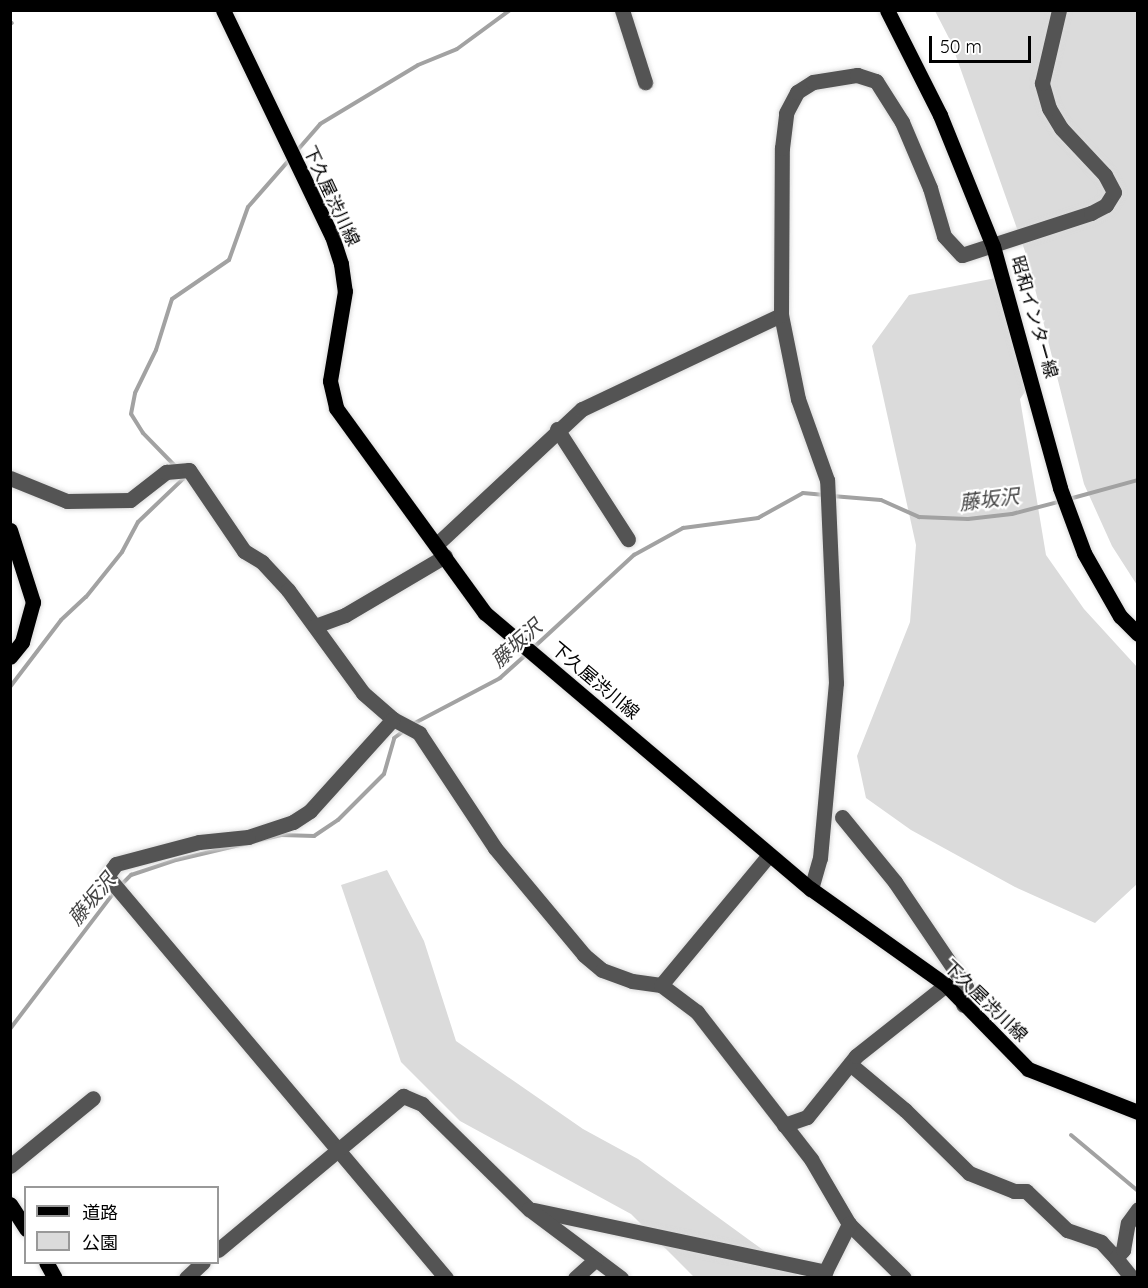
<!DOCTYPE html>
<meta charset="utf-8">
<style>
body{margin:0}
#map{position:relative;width:1148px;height:1288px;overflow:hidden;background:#fff;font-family:Quicksand,"Noto Sans JP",sans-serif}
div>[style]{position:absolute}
.green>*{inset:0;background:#dbdbdb}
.stream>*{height:4px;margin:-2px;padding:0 2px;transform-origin:2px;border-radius:2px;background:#a2a2a2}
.roads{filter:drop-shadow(0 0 2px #dbdbdb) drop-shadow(0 0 2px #dbdbdb)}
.minor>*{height:15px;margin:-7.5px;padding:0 7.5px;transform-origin:7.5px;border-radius:7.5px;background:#545454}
.major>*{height:15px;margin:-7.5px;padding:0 7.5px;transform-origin:7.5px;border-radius:7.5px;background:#000}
span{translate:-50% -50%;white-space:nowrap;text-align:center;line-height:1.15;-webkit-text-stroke:4.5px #fff;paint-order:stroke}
.street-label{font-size:18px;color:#000}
.water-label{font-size:20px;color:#434343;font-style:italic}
.frame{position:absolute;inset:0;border:12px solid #000;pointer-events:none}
.legend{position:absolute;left:24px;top:1186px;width:195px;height:78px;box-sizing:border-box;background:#fff;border:2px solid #999;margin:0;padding:8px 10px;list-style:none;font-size:18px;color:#000}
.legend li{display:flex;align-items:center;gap:12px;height:30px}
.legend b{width:30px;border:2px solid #999}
.scale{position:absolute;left:929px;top:36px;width:102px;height:27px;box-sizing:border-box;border:3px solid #000;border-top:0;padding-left:8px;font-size:18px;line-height:21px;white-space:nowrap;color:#000;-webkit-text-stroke:4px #fff;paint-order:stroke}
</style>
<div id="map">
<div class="green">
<i style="clip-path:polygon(935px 11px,1137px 11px,1137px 585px,1112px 546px,1084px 484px,1027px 257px,951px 42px)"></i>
<i style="clip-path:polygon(996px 278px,1033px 380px,1020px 399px,1046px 555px,1084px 609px,1137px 667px,1137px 884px,1095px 923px,1015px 887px,911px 830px,866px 798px,857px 756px,910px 622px,916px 545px,872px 346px,909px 295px)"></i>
<i style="clip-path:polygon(387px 870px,424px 941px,456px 1041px,583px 1129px,638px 1159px,800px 1277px,694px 1277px,631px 1214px,460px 1121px,401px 1062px,341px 885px)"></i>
</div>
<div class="stream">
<i style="left:10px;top:24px;width:2px;rotate:-27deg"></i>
<i style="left:295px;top:153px;width:38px;rotate:-49deg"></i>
<i style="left:320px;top:124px;width:114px;rotate:-31deg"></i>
<i style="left:418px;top:65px;width:42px;rotate:-22.3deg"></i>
<i style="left:457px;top:49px;width:66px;rotate:-36.3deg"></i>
<i style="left:177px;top:468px;width:49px;rotate:-134.2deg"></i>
<i style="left:143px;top:433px;width:22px;rotate:-122deg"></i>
<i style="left:131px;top:414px;width:21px;rotate:-79deg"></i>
<i style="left:135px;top:393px;width:48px;rotate:-64deg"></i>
<i style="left:156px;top:350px;width:53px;rotate:-72.6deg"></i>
<i style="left:172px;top:299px;width:69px;rotate:-34.4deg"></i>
<i style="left:229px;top:260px;width:56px;rotate:-70.3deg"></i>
<i style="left:248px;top:207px;width:64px;rotate:-48.8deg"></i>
<i style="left:832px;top:496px;width:49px;rotate:4.7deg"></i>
<i style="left:881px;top:500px;width:42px;rotate:24.1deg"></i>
<i style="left:919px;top:517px;width:49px;rotate:2.3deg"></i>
<i style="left:968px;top:519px;width:44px;rotate:-6.5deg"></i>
<i style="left:1012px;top:514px;width:52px;rotate:-14.6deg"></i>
<i style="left:1069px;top:499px;width:72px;rotate:-15.4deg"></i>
<i style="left:532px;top:649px;width:139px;rotate:-42.7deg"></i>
<i style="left:634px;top:555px;width:56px;rotate:-28.9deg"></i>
<i style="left:683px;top:528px;width:76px;rotate:-7.6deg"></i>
<i style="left:758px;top:518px;width:51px;rotate:-29.1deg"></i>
<i style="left:803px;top:493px;width:22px;rotate:5deg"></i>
<i style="left:10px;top:687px;width:84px;rotate:-52.7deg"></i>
<i style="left:61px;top:620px;width:34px;rotate:-43deg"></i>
<i style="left:86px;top:597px;width:58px;rotate:-51.3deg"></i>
<i style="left:122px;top:552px;width:34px;rotate:-62deg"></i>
<i style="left:138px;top:522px;width:62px;rotate:-43.7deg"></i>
<i style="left:183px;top:479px;width:5px;rotate:-127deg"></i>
<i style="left:411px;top:725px;width:101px;rotate:-27.8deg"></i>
<i style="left:500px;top:678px;width:36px;rotate:-42deg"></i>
<i style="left:120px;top:886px;width:16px;rotate:-45deg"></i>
<i style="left:131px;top:875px;width:47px;rotate:-18.4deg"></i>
<i style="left:176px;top:860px;width:109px;rotate:-13.3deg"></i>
<i style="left:282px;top:835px;width:32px;rotate:2deg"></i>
<i style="left:314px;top:836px;width:29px;rotate:-34deg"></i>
<i style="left:338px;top:820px;width:65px;rotate:-45deg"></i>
<i style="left:384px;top:774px;width:37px;rotate:-74deg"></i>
<i style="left:394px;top:738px;width:14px;rotate:-36deg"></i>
<i style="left:10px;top:1029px;width:173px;rotate:-52.7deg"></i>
<i style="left:1071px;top:1135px;width:87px;rotate:39.9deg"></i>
</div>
<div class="roads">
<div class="minor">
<i style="left:622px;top:10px;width:76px;rotate:72.3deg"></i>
<i style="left:557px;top:429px;width:131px;rotate:57.2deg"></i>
<i style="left:10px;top:478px;width:61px;rotate:22deg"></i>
<i style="left:67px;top:501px;width:63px;rotate:-0.9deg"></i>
<i style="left:130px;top:500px;width:46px;rotate:-37.9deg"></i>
<i style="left:166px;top:472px;width:23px;rotate:-5deg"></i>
<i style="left:189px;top:470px;width:98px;rotate:55.8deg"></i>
<i style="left:244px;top:551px;width:21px;rotate:31deg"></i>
<i style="left:262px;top:562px;width:38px;rotate:47deg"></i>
<i style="left:288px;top:590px;width:127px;rotate:53.9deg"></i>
<i style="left:363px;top:693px;width:40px;rotate:41deg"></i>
<i style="left:393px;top:719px;width:30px;rotate:28deg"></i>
<i style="left:419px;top:733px;width:138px;rotate:56.5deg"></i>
<i style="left:495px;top:848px;width:139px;rotate:50.2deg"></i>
<i style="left:584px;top:955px;width:23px;rotate:40deg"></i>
<i style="left:602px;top:970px;width:32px;rotate:20deg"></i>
<i style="left:632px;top:981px;width:29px;rotate:8deg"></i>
<i style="left:661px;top:985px;width:45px;rotate:36.9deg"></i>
<i style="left:697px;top:1012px;width:186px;rotate:52.2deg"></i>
<i style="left:811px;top:1159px;width:75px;rotate:59.7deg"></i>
<i style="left:849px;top:1224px;width:77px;rotate:44.5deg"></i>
<i style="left:437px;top:544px;width:198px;rotate:-43deg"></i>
<i style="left:582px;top:409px;width:220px;rotate:-25.3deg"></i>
<i style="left:315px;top:626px;width:32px;rotate:-20deg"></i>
<i style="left:345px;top:615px;width:116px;rotate:-30.5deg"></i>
<i style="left:393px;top:719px;width:124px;rotate:132.1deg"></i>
<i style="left:310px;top:811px;width:20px;rotate:147deg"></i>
<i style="left:293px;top:822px;width:47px;rotate:161.6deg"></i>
<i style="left:248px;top:837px;width:49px;rotate:174.2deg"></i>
<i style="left:199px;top:842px;width:86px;rotate:165.2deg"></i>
<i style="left:116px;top:864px;width:15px;rotate:127deg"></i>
<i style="left:107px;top:876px;width:526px;rotate:49.86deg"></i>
<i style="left:842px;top:817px;width:84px;rotate:50.8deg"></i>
<i style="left:895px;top:882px;width:127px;rotate:55.9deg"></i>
<i style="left:966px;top:987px;width:18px;rotate:99deg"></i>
<i style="left:811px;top:889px;width:32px;rotate:-74deg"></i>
<i style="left:820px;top:858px;width:176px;rotate:-84.8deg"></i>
<i style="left:836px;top:683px;width:203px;rotate:-92.5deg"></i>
<i style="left:827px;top:480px;width:86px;rotate:-109.7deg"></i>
<i style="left:798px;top:399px;width:86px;rotate:-101.4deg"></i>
<i style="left:781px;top:315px;width:167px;rotate:-89.7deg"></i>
<i style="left:782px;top:148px;width:35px;rotate:-83deg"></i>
<i style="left:786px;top:113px;width:24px;rotate:-62deg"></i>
<i style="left:797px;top:92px;width:19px;rotate:-32deg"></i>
<i style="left:813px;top:82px;width:45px;rotate:-9deg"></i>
<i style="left:857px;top:75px;width:20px;rotate:18deg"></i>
<i style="left:876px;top:81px;width:49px;rotate:57.6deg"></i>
<i style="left:902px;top:122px;width:72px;rotate:67deg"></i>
<i style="left:930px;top:188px;width:50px;rotate:73.7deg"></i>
<i style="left:944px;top:236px;width:26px;rotate:47deg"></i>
<i style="left:962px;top:255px;width:136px;rotate:-18deg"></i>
<i style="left:1091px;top:213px;width:17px;rotate:-28deg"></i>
<i style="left:1106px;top:205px;width:15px;rotate:-58deg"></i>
<i style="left:1114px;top:192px;width:19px;rotate:-118deg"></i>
<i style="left:1105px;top:175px;width:64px;rotate:-133.1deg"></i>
<i style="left:1061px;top:128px;width:23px;rotate:-121deg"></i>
<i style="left:1049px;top:108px;width:26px;rotate:-106deg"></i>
<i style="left:1042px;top:83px;width:75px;rotate:-76.9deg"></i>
<i style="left:661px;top:985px;width:169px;rotate:-50.3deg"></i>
<i style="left:850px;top:1064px;width:72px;rotate:39.9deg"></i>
<i style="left:905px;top:1110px;width:90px;rotate:44.5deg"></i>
<i style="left:969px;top:1173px;width:48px;rotate:21.8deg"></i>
<i style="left:1014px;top:1191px;width:12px"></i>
<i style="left:1026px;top:1191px;width:57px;rotate:43.6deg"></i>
<i style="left:1067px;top:1230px;width:36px;rotate:19deg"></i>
<i style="left:1101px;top:1242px;width:22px;rotate:47deg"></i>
<i style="left:784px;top:1125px;width:24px;rotate:-19deg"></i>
<i style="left:807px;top:1117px;width:78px;rotate:-51.2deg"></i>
<i style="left:856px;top:1056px;width:115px;rotate:-38.3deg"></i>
<i style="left:10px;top:1166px;width:107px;rotate:-39.3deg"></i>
<i style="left:534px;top:1210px;width:298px;rotate:12deg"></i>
<i style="left:825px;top:1272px;width:54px;rotate:-63.4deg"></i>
<i style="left:218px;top:1250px;width:241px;rotate:-39.8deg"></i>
<i style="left:403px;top:1096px;width:21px;rotate:23deg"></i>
<i style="left:422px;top:1104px;width:150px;rotate:44.5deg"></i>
<i style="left:529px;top:1209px;width:115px;rotate:36.9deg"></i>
<i style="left:186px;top:1278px;width:23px;rotate:-43deg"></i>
<i style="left:575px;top:1278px;width:28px;rotate:-42deg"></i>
<i style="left:1132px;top:1278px;width:26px;rotate:-129deg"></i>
<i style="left:1116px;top:1258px;width:11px;rotate:-49deg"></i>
<i style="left:1123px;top:1250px;width:27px;rotate:-80deg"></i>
<i style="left:1128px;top:1223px;width:17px;rotate:-54deg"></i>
</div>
<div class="major">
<i style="left:223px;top:10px;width:251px;rotate:64.3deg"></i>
<i style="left:332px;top:236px;width:29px;rotate:72deg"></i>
<i style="left:341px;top:264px;width:27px;rotate:82deg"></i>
<i style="left:345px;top:291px;width:91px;rotate:99.5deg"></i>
<i style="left:330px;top:381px;width:28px;rotate:77deg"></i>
<i style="left:336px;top:408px;width:253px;rotate:54deg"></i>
<i style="left:485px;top:613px;width:427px;rotate:40.3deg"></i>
<i style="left:811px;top:889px;width:166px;rotate:35.4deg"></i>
<i style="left:946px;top:985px;width:117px;rotate:45.7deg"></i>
<i style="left:1028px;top:1069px;width:118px;rotate:21.4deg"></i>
<i style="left:887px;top:10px;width:118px;rotate:63.2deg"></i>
<i style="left:940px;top:115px;width:141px;rotate:68deg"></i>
<i style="left:993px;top:246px;width:251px;rotate:74.5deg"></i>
<i style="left:1060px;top:488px;width:69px;rotate:69.7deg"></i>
<i style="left:1084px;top:553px;width:73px;rotate:60.3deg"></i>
<i style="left:1120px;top:616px;width:25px;rotate:45deg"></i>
<i style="left:10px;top:530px;width:76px;rotate:72.3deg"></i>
<i style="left:33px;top:602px;width:41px;rotate:105.4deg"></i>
<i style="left:22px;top:642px;width:19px;rotate:129deg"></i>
<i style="left:10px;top:1204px;width:30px;rotate:57deg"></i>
<i style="left:46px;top:1262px;width:18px;rotate:61deg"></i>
</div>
</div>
<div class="street-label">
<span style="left:331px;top:196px;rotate:65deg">下久屋渋川線</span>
<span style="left:1034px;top:317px;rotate:74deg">昭和インター線</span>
<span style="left:595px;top:681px;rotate:40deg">下久屋渋川線</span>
<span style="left:985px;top:1001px;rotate:44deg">下久屋渋川線</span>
</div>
<div class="water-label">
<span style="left:989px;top:499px;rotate:-7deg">藤坂沢</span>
<span style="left:516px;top:643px;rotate:-42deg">藤坂沢</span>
<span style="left:91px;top:899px;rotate:-50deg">藤坂沢</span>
</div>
<div class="frame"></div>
<ul class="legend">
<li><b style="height:8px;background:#000"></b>道路</li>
<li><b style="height:16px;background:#dbdbdb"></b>公園</li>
</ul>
<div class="scale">50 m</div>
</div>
